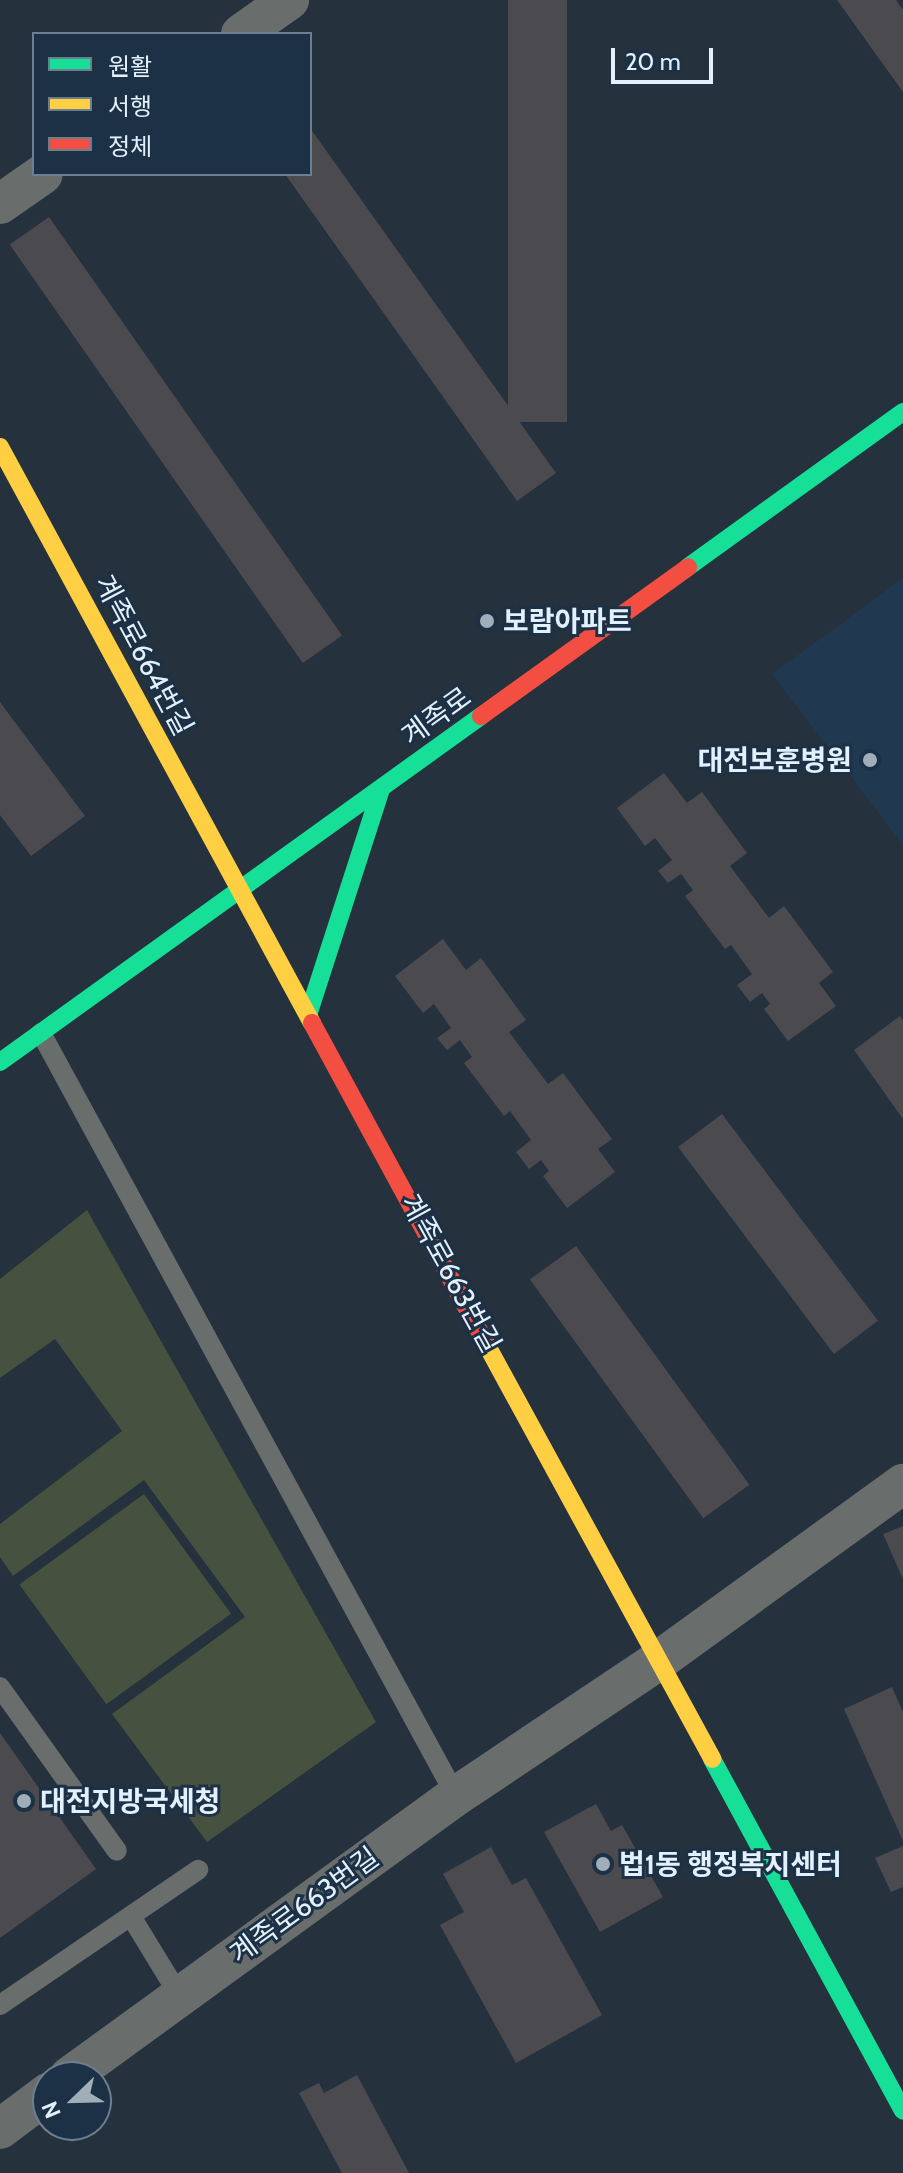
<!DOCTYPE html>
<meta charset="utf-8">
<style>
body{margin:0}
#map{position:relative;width:903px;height:2173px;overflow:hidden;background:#25313c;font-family:Cabin,"Noto Sans KR",sans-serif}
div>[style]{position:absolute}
.built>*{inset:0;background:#203850}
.green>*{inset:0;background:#46523f;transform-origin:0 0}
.building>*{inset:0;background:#4b4b4f;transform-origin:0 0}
.lane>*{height:20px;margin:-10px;padding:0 10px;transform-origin:10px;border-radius:10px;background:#696d6c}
.street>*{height:40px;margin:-20px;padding:0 20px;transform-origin:20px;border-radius:20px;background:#696d6c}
.fast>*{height:18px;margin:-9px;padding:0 9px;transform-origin:9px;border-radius:9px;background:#16e098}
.slow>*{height:18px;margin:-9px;padding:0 9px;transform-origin:9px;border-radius:9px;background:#ffcf43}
.jam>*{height:18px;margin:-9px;padding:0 9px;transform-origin:9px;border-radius:9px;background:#f24e42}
.dots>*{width:22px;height:22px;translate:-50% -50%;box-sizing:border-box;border:4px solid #1c3145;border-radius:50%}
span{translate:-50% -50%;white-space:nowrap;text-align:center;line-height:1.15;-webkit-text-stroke:6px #1c3145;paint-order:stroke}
.poi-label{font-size:28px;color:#e3f1fe;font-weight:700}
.left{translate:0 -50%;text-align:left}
.right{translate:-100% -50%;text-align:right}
.street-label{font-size:28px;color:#e3f1fe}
.legend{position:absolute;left:32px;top:32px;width:280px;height:144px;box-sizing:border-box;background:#1c3145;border:2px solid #6c7e8f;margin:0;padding:10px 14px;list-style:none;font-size:24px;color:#e3f1fe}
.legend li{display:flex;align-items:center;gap:16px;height:40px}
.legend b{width:40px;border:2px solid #6c7e8f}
.north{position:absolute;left:32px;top:2061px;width:80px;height:80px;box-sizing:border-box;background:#1c3145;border:2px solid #6c7e8f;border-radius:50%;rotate:247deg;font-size:22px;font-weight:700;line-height:32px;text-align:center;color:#e3f1fe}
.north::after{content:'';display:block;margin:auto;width:28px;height:36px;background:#a0aeba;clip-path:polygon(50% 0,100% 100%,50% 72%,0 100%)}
.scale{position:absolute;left:611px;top:48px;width:102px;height:36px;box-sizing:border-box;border:4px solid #e3f1fe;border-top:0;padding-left:10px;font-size:24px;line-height:28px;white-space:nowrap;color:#e3f1fe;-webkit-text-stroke:6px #1c3145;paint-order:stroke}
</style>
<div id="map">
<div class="built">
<i style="clip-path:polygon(903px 578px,903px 845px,772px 674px)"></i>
</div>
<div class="green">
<i style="clip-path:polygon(87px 1210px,376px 1722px,207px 1842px,112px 1714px,245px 1617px,144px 1480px,13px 1576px,0 1557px,0 1524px,122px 1431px,55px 1339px,0 1378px,0 1279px)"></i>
<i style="left:144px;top:1494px;width:148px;height:154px;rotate:54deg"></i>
</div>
<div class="building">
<i style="left:508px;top:0;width:59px;height:422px"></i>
<i style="clip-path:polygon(837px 0,896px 0,903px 10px,903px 92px)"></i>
<i style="clip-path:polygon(310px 128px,556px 473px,517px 501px,285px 174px,310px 174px)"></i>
<i style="left:49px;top:217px;width:511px;height:48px;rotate:55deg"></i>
<i style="clip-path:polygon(0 702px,85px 816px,31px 856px,0 815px)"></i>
<i style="clip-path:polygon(664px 773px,687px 803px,702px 792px,747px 853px,730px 866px,769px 918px,784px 906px,833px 972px,819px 983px,836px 1006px,788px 1041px,764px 1009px,770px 1004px,762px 993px,750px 1002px,737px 985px,752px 974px,731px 945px,725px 949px,685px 896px,693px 890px,681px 874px,668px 883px,658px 871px,672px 860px,655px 838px,645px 846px,617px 808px)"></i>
<i style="clip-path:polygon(443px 939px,466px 970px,481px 958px,526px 1020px,509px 1032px,548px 1084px,563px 1073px,612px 1139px,598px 1149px,615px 1172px,567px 1208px,543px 1176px,549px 1171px,541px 1160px,529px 1169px,516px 1152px,531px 1140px,510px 1111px,504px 1116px,464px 1063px,472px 1057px,460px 1040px,447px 1050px,437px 1038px,451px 1028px,434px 1004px,423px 1013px,395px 976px)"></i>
<i style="clip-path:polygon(900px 1016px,903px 1020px,903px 1119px,854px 1050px)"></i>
<i style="left:722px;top:1114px;width:259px;height:55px;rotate:53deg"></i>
<i style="left:576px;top:1246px;width:295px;height:57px;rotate:54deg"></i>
<i style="clip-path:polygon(903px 1526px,903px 1579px,883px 1534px)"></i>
<i style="clip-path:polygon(892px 1687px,903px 1712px,903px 1841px,844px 1709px)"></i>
<i style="clip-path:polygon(0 1733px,96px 1869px,0 1938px)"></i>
<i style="clip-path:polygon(596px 1804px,611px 1831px,622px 1825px,663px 1897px,600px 1932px,544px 1832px)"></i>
<i style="clip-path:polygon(903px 1846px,903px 1887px,891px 1892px,875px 1858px)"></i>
<i style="clip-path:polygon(491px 1847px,512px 1885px,526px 1878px,602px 2015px,516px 2063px,440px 1925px,464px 1912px,443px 1874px)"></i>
<i style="clip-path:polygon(357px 2075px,409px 2173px,342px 2173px,299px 2093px,319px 2083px,324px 2093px)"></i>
</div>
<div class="lane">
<i style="left:41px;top:1033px;width:869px;rotate:61.46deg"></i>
<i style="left:0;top:1687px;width:201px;rotate:54.5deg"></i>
<i style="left:132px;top:1918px;width:90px;rotate:58.6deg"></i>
<i style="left:0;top:2005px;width:240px;rotate:-34.3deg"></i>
</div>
<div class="street">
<i style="left:241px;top:34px;width:59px;rotate:-35.3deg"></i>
<i style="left:0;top:204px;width:52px;rotate:-34.9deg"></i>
<i style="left:69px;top:2077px;width:478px;rotate:-36deg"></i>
<i style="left:456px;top:1796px;width:247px;rotate:-33.8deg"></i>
<i style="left:661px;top:1659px;width:299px;rotate:-35.9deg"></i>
<i style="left:0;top:2129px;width:60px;rotate:-36.9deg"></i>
</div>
<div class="fast">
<i style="left:688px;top:567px;width:265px;rotate:-35.8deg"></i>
<i style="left:309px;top:1012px;width:231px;rotate:-72.1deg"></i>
<i style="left:0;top:1062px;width:593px;rotate:-35.73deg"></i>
<i style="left:712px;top:1759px;width:400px;rotate:61.5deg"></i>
</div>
<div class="slow">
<i style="left:0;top:447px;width:655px;rotate:61.56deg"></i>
<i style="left:484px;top:1340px;width:477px;rotate:61.4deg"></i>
</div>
<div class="jam">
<i style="left:481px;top:716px;width:255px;rotate:-35.7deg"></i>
<i style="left:312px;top:1023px;width:361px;rotate:61.5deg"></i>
</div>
<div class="dots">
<i style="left:487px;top:621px;background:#a0aeba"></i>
<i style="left:870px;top:760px;background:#a0aeba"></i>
<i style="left:24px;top:1801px;background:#a0aeba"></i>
<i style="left:603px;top:1864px;background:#a0aeba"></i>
</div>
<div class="poi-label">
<span class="left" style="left:503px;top:621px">보람아파트</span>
<span class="right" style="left:852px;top:760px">대전보훈병원</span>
<span class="left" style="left:40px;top:1801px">대전지방국세청</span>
<span class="left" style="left:619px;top:1864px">법1동 행정복지센터</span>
</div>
<div class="street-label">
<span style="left:144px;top:655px;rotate:62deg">계족로664번길</span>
<span style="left:436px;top:716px;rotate:-36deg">계족로</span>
<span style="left:451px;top:1273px;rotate:61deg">계족로663번길</span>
<span style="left:304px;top:1905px;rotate:-36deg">계족로663번길</span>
</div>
<ul class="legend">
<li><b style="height:10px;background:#16e098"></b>원활</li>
<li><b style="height:10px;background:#ffcf43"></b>서행</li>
<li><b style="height:10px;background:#f24e42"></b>정체</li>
</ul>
<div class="north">N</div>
<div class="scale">20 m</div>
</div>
